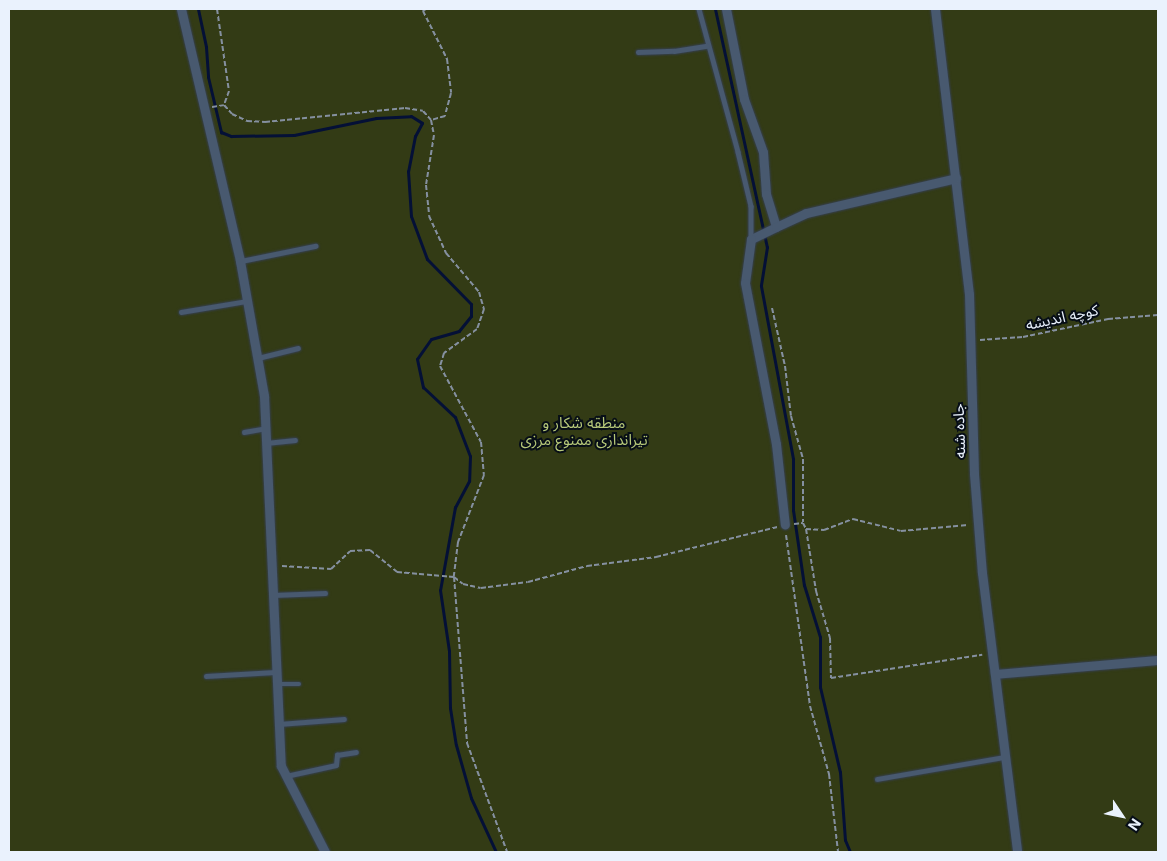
<!DOCTYPE html>
<meta charset="utf-8">
<style>
body{margin:0}
#map{position:relative;width:1167px;height:861px;overflow:hidden;background:#162539;font-family:Inter,"Noto Sans Arabic",sans-serif}
div>[style]{position:absolute}
.green>*{inset:0;background:#333b15;transform-origin:0 0}
.stream>*{height:3px;margin:-1.5px;padding:0 1.5px;transform-origin:1.5px;border-radius:1.5px;background:#041036}
.path>*{height:2px;margin-top:-1px;transform-origin:0;background:repeating-linear-gradient(90deg,#8590a0 0 5px,transparent 0 7.5px)}
.roads{filter:drop-shadow(0 0 1px #353f50) drop-shadow(0 0 1px #353f50)}
.service>*{height:4.5px;margin:-2.25px;padding:0 2.25px;transform-origin:2.25px;border-radius:2.25px;background:#48596f}
.minor>*{height:9px;margin:-4.5px;padding:0 4.5px;transform-origin:4.5px;border-radius:4.5px;background:#48596f}
span{translate:-50% -50%;white-space:nowrap;text-align:center;line-height:1.15;-webkit-text-stroke:4px #070e17;paint-order:stroke}
.street-label{font-size:15px;color:#eaf2fd}
.park-label{font-size:15px;color:#b7c979}
.frame{position:absolute;inset:0;border:10px solid #eaf2fd;pointer-events:none}
.north{position:absolute;left:1097px;top:791px;width:50px;height:50px;-webkit-text-stroke:4px #070e17;paint-order:stroke;rotate:124deg;font-size:14px;font-weight:700;line-height:20px;text-align:center;color:#eaf2fd}
.north::after{content:'';display:block;margin:auto;width:18px;height:22px;background:#eaf2fd;clip-path:polygon(50% 0,100% 100%,50% 72%,0 100%)}
</style>
<div id="map">
<div class="green">
<i style="left:9px;top:9px;width:1149px;height:843px"></i>
</div>
<div class="stream">
<i style="left:198px;top:9px;width:39px;rotate:78deg"></i>
<i style="left:206px;top:47px;width:30px;rotate:86deg"></i>
<i style="left:208px;top:77px;width:57px;rotate:76.7deg"></i>
<i style="left:221px;top:132px;width:11px;rotate:22deg"></i>
<i style="left:231px;top:136px;width:63px;rotate:-0.9deg"></i>
<i style="left:294px;top:135px;width:84px;rotate:-11.7deg"></i>
<i style="left:376px;top:118px;width:35px;rotate:-3deg"></i>
<i style="left:411px;top:116px;width:13px;rotate:32deg"></i>
<i style="left:422px;top:123px;width:15px;rotate:118deg"></i>
<i style="left:415px;top:136px;width:36px;rotate:101deg"></i>
<i style="left:408px;top:171px;width:45px;rotate:86.2deg"></i>
<i style="left:411px;top:216px;width:46px;rotate:69.6deg"></i>
<i style="left:427px;top:259px;width:63px;rotate:45.6deg"></i>
<i style="left:471px;top:304px;width:12px;rotate:90deg"></i>
<i style="left:471px;top:316px;width:19px;rotate:129deg"></i>
<i style="left:459px;top:331px;width:29px;rotate:164deg"></i>
<i style="left:431px;top:339px;width:24px;rotate:125deg"></i>
<i style="left:417px;top:359px;width:29px;rotate:78deg"></i>
<i style="left:423px;top:387px;width:44px;rotate:43.2deg"></i>
<i style="left:455px;top:417px;width:42px;rotate:69deg"></i>
<i style="left:470px;top:456px;width:25px;rotate:92deg"></i>
<i style="left:469px;top:481px;width:30px;rotate:118deg"></i>
<i style="left:455px;top:507px;width:84px;rotate:100.2deg"></i>
<i style="left:440px;top:590px;width:62px;rotate:81.6deg"></i>
<i style="left:449px;top:651px;width:57px;rotate:89deg"></i>
<i style="left:450px;top:708px;width:37px;rotate:81deg"></i>
<i style="left:456px;top:745px;width:55px;rotate:74.2deg"></i>
<i style="left:471px;top:798px;width:60px;rotate:65.2deg"></i>
<i style="left:715px;top:9px;width:244px;rotate:77.7deg"></i>
<i style="left:767px;top:247px;width:39px;rotate:99deg"></i>
<i style="left:761px;top:286px;width:176px;rotate:79.5deg"></i>
<i style="left:793px;top:459px;width:51px;rotate:90deg"></i>
<i style="left:793px;top:510px;width:76px;rotate:81.7deg"></i>
<i style="left:804px;top:585px;width:54px;rotate:72.9deg"></i>
<i style="left:820px;top:637px;width:50px;rotate:90deg"></i>
<i style="left:820px;top:687px;width:87px;rotate:76.8deg"></i>
<i style="left:840px;top:772px;width:68px;rotate:85.8deg"></i>
<i style="left:845px;top:840px;width:13px;rotate:67deg"></i>
</div>
<div class="path">
<i style="left:217px;top:9px;width:83px;rotate:81.7deg"></i>
<i style="left:229px;top:91px;width:15px;rotate:110deg"></i>
<i style="left:426px;top:9px;width:4px;rotate:146deg"></i>
<i style="left:423px;top:11px;width:54px;rotate:63.4deg"></i>
<i style="left:447px;top:59px;width:34px;rotate:83deg"></i>
<i style="left:451px;top:93px;width:24px;rotate:105deg"></i>
<i style="left:445px;top:116px;width:15px;rotate:164deg"></i>
<i style="left:212px;top:107px;width:12px;rotate:-9deg"></i>
<i style="left:224px;top:105px;width:12px;rotate:48deg"></i>
<i style="left:232px;top:114px;width:17px;rotate:25deg"></i>
<i style="left:247px;top:121px;width:18px;rotate:3deg"></i>
<i style="left:265px;top:122px;width:141px;rotate:-5.7deg"></i>
<i style="left:405px;top:108px;width:18px;rotate:9deg"></i>
<i style="left:423px;top:111px;width:12px;rotate:48deg"></i>
<i style="left:431px;top:120px;width:15px;rotate:79deg"></i>
<i style="left:434px;top:135px;width:51px;rotate:99.1deg"></i>
<i style="left:426px;top:185px;width:31px;rotate:84deg"></i>
<i style="left:429px;top:216px;width:41px;rotate:65.3deg"></i>
<i style="left:446px;top:253px;width:51px;rotate:49.8deg"></i>
<i style="left:479px;top:292px;width:18px;rotate:74deg"></i>
<i style="left:484px;top:309px;width:21px;rotate:109deg"></i>
<i style="left:477px;top:329px;width:41px;rotate:144deg"></i>
<i style="left:444px;top:353px;width:14px;rotate:107deg"></i>
<i style="left:440px;top:366px;width:86px;rotate:61.7deg"></i>
<i style="left:481px;top:442px;width:33px;rotate:85deg"></i>
<i style="left:484px;top:475px;width:72px;rotate:111.2deg"></i>
<i style="left:458px;top:542px;width:35px;rotate:97deg"></i>
<i style="left:454px;top:577px;width:11px;rotate:38deg"></i>
<i style="left:463px;top:584px;width:18px;rotate:13deg"></i>
<i style="left:481px;top:588px;width:47px;rotate:-7.3deg"></i>
<i style="left:528px;top:582px;width:61px;rotate:-15.2deg"></i>
<i style="left:587px;top:566px;width:70px;rotate:-7.4deg"></i>
<i style="left:656px;top:557px;width:125px;rotate:-13.9deg"></i>
<i style="left:772px;top:308px;width:59px;rotate:77.4deg"></i>
<i style="left:785px;top:366px;width:50px;rotate:83.2deg"></i>
<i style="left:791px;top:416px;width:45px;rotate:74.4deg"></i>
<i style="left:803px;top:459px;width:63px;rotate:90deg"></i>
<i style="left:980px;top:340px;width:43px;rotate:-4deg"></i>
<i style="left:1023px;top:337px;width:87px;rotate:-12deg"></i>
<i style="left:1108px;top:319px;width:50px;rotate:-4.6deg"></i>
<i style="left:794px;top:524px;width:9px;rotate:-6deg"></i>
<i style="left:803px;top:523px;width:7px;rotate:63deg"></i>
<i style="left:806px;top:529px;width:18px;rotate:3deg"></i>
<i style="left:824px;top:530px;width:31px;rotate:-21deg"></i>
<i style="left:853px;top:519px;width:49px;rotate:14deg"></i>
<i style="left:901px;top:531px;width:67px;rotate:-5.1deg"></i>
<i style="left:806px;top:529px;width:63px;rotate:80.8deg"></i>
<i style="left:816px;top:591px;width:49px;rotate:73.4deg"></i>
<i style="left:830px;top:638px;width:40px;rotate:88.6deg"></i>
<i style="left:831px;top:678px;width:153px;rotate:-8.7deg"></i>
<i style="left:786px;top:535px;width:173px;rotate:82deg"></i>
<i style="left:810px;top:706px;width:71px;rotate:74.4deg"></i>
<i style="left:829px;top:774px;width:79px;rotate:83.4deg"></i>
<i style="left:282px;top:566px;width:49px;rotate:3.5deg"></i>
<i style="left:331px;top:569px;width:26px;rotate:-43deg"></i>
<i style="left:350px;top:551px;width:20px;rotate:-3deg"></i>
<i style="left:370px;top:550px;width:35px;rotate:39deg"></i>
<i style="left:397px;top:572px;width:57px;rotate:5deg"></i>
<i style="left:454px;top:577px;width:167px;rotate:85.5deg"></i>
<i style="left:467px;top:743px;width:116px;rotate:69.8deg"></i>
</div>
<div class="roads">
<div class="service">
<i style="left:699px;top:9px;width:148px;rotate:74.7deg"></i>
<i style="left:738px;top:152px;width:56px;rotate:76.5deg"></i>
<i style="left:751px;top:206px;width:32px;rotate:90deg"></i>
<i style="left:638px;top:52px;width:36px;rotate:-2deg"></i>
<i style="left:674px;top:51px;width:33px;rotate:-9deg"></i>
<i style="left:241px;top:261px;width:76px;rotate:-11.5deg"></i>
<i style="left:181px;top:312px;width:67px;rotate:-9.5deg"></i>
<i style="left:258px;top:358px;width:41px;rotate:-14deg"></i>
<i style="left:244px;top:432px;width:22px;rotate:-10deg"></i>
<i style="left:266px;top:443px;width:29px;rotate:-6deg"></i>
<i style="left:273px;top:595px;width:52px;rotate:-2.2deg"></i>
<i style="left:206px;top:676px;width:69px;rotate:-3.3deg"></i>
<i style="left:276px;top:684px;width:23px"></i>
<i style="left:279px;top:724px;width:65px;rotate:-4.4deg"></i>
<i style="left:286px;top:776px;width:51px;rotate:-12.4deg"></i>
<i style="left:336px;top:765px;width:10px;rotate:-84deg"></i>
<i style="left:337px;top:755px;width:19px;rotate:-9deg"></i>
<i style="left:877px;top:779px;width:130px;rotate:-9.8deg"></i>
</div>
<div class="minor">
<i style="left:181px;top:9px;width:259px;rotate:76.8deg"></i>
<i style="left:240px;top:261px;width:137px;rotate:79.9deg"></i>
<i style="left:264px;top:396px;width:370px;rotate:87.4deg"></i>
<i style="left:281px;top:766px;width:97px;rotate:62.9deg"></i>
<i style="left:726px;top:9px;width:92px;rotate:78.7deg"></i>
<i style="left:744px;top:99px;width:56px;rotate:70.3deg"></i>
<i style="left:763px;top:152px;width:42px;rotate:85.9deg"></i>
<i style="left:766px;top:194px;width:34px;rotate:73deg"></i>
<i style="left:776px;top:227px;width:28px;rotate:154deg"></i>
<i style="left:751px;top:239px;width:44px;rotate:97.8deg"></i>
<i style="left:745px;top:283px;width:164px;rotate:79.1deg"></i>
<i style="left:776px;top:444px;width:81px;rotate:83.7deg"></i>
<i style="left:935px;top:9px;width:287px;rotate:83.2deg"></i>
<i style="left:969px;top:294px;width:180px;rotate:88.4deg"></i>
<i style="left:974px;top:474px;width:99px;rotate:85.4deg"></i>
<i style="left:982px;top:573px;width:281px;rotate:82.8deg"></i>
<i style="left:776px;top:227px;width:33px;rotate:-25deg"></i>
<i style="left:806px;top:213px;width:154px;rotate:-13.1deg"></i>
<i style="left:995px;top:674px;width:164px;rotate:-4.9deg"></i>
</div>
</div>
<div class="street-label">
<span style="left:1062px;top:317px;rotate:-12deg">کوچه اندیشه</span>
<span style="left:959px;top:431px;rotate:-92deg">جاده شنه</span>
</div>
<div class="park-label">
<span style="left:584px;top:431px">منطقه شکار و<br>تیراندازی ممنوع مرزی</span>
</div>
<div class="frame"></div>
<div class="north">N</div>
</div>
